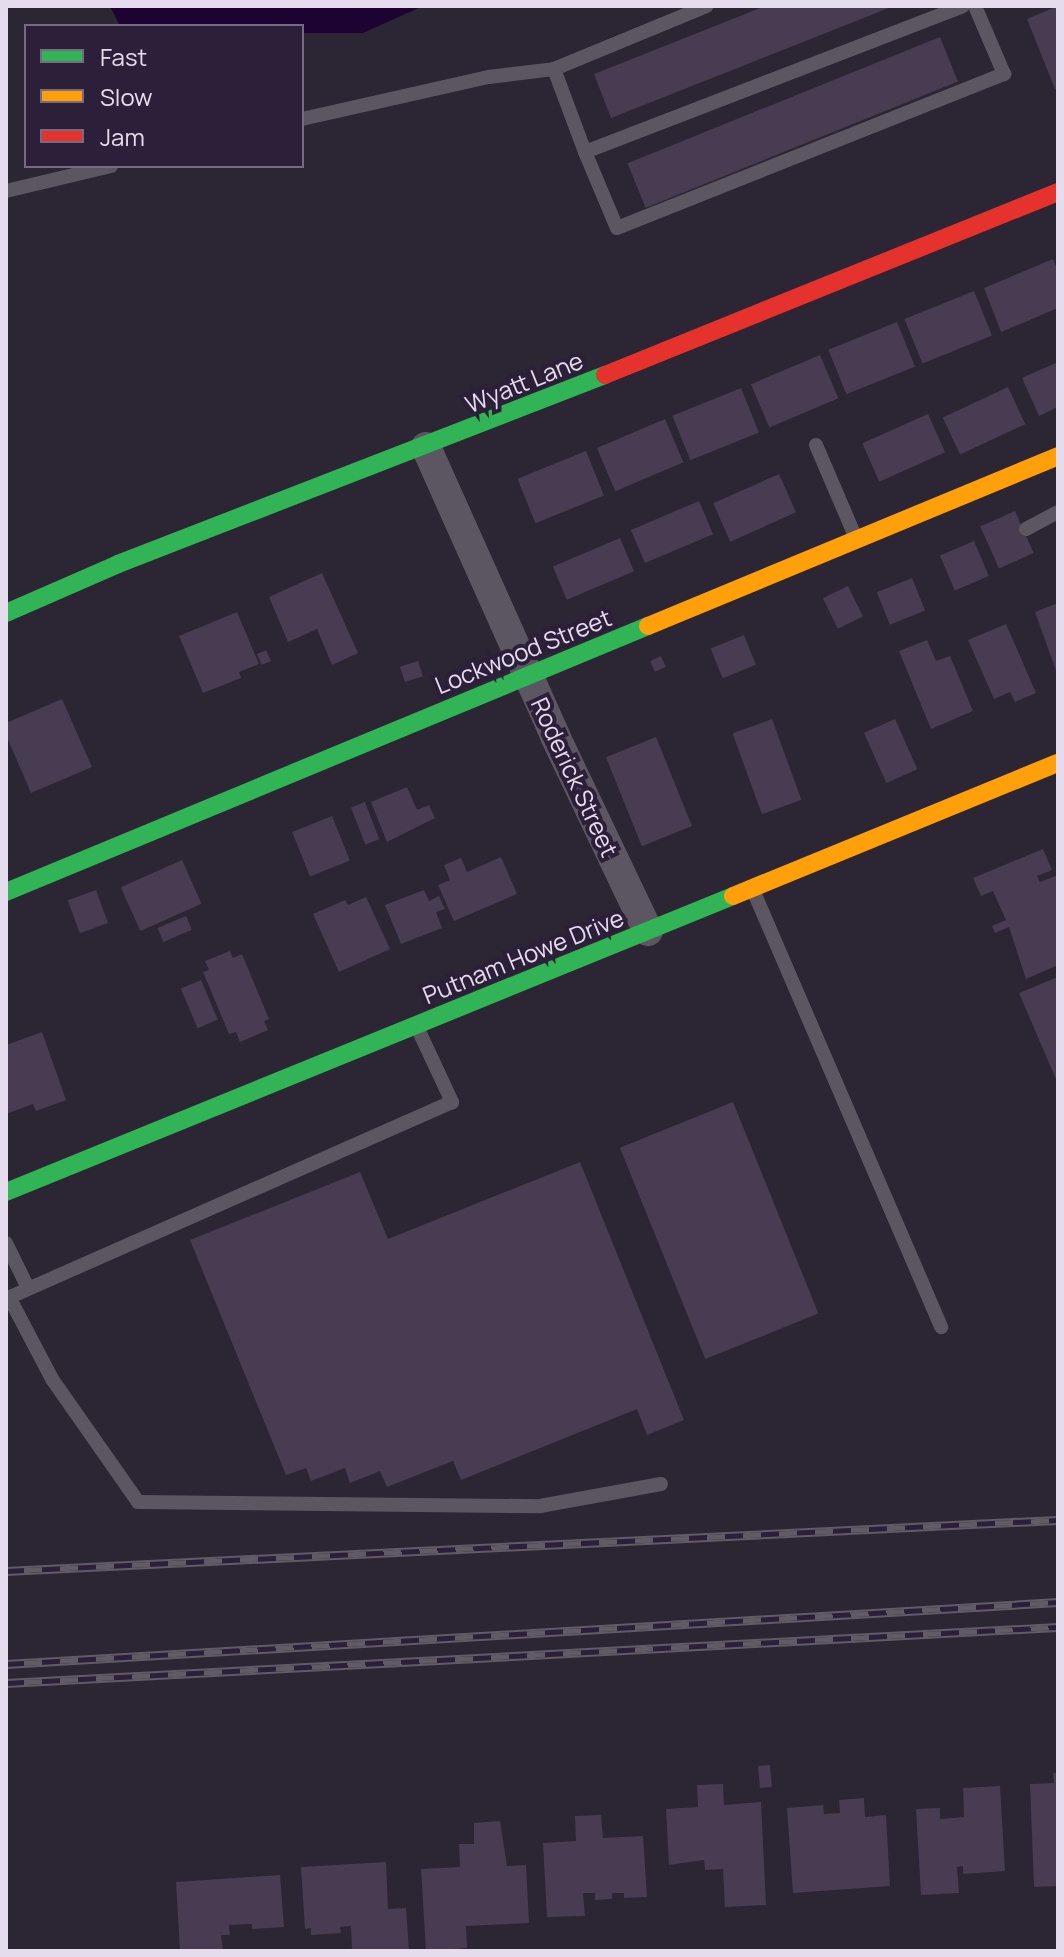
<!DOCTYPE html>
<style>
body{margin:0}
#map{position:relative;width:1064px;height:1957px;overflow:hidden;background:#2c2533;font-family:Manrope,sans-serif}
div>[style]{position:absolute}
.water>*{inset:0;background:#1d0331}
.building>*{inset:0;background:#473c51;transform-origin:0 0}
.lane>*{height:14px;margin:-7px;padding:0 7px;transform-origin:7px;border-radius:7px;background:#5c5662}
.street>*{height:30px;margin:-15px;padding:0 15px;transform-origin:15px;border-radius:15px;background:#5c5662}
.fast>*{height:18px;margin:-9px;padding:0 9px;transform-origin:9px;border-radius:9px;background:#30b455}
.slow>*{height:18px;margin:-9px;padding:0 9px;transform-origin:9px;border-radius:9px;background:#ff9f0a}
.jam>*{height:18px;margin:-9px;padding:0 9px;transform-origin:9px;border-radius:9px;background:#e5322d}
.rail>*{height:9px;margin-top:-4.5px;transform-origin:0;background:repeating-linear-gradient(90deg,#2c1f39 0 18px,#605b66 0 36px);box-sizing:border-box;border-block:2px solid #605b66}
span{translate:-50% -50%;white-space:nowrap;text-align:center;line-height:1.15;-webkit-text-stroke:8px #2c1f39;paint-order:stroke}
.street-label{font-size:24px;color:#e5ddee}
.frame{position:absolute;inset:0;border:8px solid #e5ddee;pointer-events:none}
.legend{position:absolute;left:24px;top:24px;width:280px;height:144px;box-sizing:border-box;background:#2c1f39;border:2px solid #766b81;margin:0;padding:10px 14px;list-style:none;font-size:24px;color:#e5ddee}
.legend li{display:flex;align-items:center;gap:16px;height:40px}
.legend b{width:40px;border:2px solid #766b81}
</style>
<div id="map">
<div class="water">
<i style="clip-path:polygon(110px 6px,423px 6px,363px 33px,302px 33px,302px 26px,120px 26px)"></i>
</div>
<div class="building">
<i style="clip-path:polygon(765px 6px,894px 6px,611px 118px,594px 74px)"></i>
<i style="clip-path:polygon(1058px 6px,1058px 88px,1055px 89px,1027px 19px)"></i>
<i style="left:940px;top:37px;width:48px;height:337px;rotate:68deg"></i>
<i style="clip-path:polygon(1053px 259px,1058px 271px,1058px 308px,1001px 332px,984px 288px)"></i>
<i style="left:974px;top:291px;width:48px;height:75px;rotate:68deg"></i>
<i style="left:897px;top:322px;width:48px;height:74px;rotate:68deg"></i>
<i style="left:820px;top:355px;width:47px;height:75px;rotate:67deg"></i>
<i style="clip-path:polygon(1058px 362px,1058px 407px,1039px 416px,1022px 378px)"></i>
<i style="left:1008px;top:387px;width:41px;height:72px;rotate:65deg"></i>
<i style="left:741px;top:388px;width:48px;height:74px;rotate:68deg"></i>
<i style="left:928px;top:414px;width:42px;height:72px;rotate:66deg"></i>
<i style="left:665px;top:419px;width:47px;height:74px;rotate:67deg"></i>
<i style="left:586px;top:451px;width:48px;height:74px;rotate:68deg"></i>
<i style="left:779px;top:474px;width:42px;height:72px;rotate:66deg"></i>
<i style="left:699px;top:501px;width:36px;height:74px;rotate:67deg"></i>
<i style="left:1015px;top:511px;width:46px;height:38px;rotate:66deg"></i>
<i style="left:620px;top:538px;width:36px;height:73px;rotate:67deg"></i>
<i style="left:974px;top:541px;width:38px;height:37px;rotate:67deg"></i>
<i style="clip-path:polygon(322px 573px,358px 653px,332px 665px,317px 629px,288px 642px,269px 597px)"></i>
<i style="left:912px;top:578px;width:35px;height:38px;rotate:68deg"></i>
<i style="left:848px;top:586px;width:34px;height:28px;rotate:64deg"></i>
<i style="clip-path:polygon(1058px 603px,1058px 676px,1035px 612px)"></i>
<i style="clip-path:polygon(237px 612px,259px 664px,239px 672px,241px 678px,203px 693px,179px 636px)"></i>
<i style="clip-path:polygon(1006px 624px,1036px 693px,1015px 702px,1010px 692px,994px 699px,968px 640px)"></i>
<i style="left:744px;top:635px;width:32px;height:36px;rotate:68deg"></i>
<i style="clip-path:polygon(927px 640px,936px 661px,950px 656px,973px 711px,931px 729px,899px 651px)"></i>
<i style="left:266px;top:650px;width:12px;height:10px;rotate:66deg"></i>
<i style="left:661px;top:656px;width:12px;height:12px;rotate:66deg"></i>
<i style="left:418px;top:661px;width:16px;height:19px;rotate:72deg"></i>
<i style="clip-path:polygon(62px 699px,92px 767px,31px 793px,6px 735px,6px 723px)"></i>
<i style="left:772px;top:719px;width:86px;height:42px;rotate:70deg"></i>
<i style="left:895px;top:719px;width:55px;height:34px;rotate:66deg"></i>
<i style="left:656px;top:737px;width:96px;height:54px;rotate:68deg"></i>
<i style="clip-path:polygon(407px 787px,417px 810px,429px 805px,435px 818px,387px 842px,371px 802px)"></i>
<i style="left:365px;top:802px;width:40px;height:15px;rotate:69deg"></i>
<i style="left:332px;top:816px;width:48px;height:43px;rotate:68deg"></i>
<i style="clip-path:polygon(1043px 849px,1052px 870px,1037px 876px,1040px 882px,1058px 875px,1058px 965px,1026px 979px,1009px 927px,995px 933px,992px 926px,1006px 920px,993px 891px,981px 896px,973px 878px)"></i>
<i style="clip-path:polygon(501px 857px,517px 894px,454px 921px,438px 885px,450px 880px,444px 865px,461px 858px,467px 872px)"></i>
<i style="left:182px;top:860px;width:48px;height:67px;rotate:66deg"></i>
<i style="left:96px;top:890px;width:35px;height:30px;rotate:70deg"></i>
<i style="clip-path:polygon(424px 890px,429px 901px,439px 896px,445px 909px,436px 912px,442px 928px,401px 944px,385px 905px)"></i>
<i style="clip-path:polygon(366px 897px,390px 949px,339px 972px,313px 914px,345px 900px,348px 905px)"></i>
<i style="left:186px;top:916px;width:15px;height:31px;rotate:67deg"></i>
<i style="clip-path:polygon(230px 951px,233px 958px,242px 954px,269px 1019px,264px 1021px,268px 1030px,240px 1042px,236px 1032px,229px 1034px,203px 972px,209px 970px,205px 961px)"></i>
<i style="clip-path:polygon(1058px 977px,1058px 1084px,1019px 993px)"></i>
<i style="left:201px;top:980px;width:43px;height:22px;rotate:67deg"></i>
<i style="clip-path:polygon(42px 1032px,66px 1100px,36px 1111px,33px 1104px,6px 1114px,6px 1045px)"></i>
<i style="left:733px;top:1102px;width:228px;height:122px;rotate:68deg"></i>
<i style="clip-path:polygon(580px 1162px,684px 1420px,647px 1435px,637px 1409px,461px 1480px,453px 1461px,387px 1487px,380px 1471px,350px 1483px,345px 1468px,311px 1481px,306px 1468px,286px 1475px,190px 1240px,360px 1172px,388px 1239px)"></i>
<i style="left:770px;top:1765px;width:22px;height:12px;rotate:85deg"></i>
<i style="clip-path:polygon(1053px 1773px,1058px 1773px,1058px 1886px,1034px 1887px,1030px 1784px,1054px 1783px)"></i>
<i style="clip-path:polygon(723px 1784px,724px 1805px,761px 1802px,766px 1905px,725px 1907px,723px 1869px,705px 1870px,704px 1860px,669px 1865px,666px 1809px,698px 1807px,697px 1785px)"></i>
<i style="clip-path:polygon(1000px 1786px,1005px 1871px,963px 1874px,963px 1866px,957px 1867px,959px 1893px,921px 1895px,916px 1809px,940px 1808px,940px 1819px,964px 1817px,963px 1788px)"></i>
<i style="clip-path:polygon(864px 1798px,865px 1817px,886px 1815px,890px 1886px,793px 1893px,787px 1808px,823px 1805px,824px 1814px,840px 1813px,839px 1800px)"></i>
<i style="clip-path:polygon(601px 1815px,603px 1838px,643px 1836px,647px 1897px,624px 1898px,624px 1893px,612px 1893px,612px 1899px,595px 1900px,595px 1893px,583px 1893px,585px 1916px,547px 1917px,543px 1843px,576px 1841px,575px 1816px)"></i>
<i style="clip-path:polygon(500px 1821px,507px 1866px,526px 1865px,529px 1923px,466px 1926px,467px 1948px,426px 1951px,421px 1869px,460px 1867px,459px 1844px,474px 1844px,474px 1823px)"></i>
<i style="clip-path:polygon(386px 1862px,388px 1909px,406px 1908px,409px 1951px,352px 1951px,351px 1926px,340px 1927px,341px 1933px,311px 1935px,311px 1928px,305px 1929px,301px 1867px)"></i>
<i style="clip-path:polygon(280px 1875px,284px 1927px,252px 1929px,252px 1924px,229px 1925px,230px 1935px,221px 1935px,223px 1951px,180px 1951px,176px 1882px)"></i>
</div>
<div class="lane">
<i style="left:554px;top:69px;width:89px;rotate:69.5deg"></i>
<i style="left:585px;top:152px;width:405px;rotate:-21.1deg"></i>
<i style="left:302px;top:119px;width:192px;rotate:-12.7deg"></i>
<i style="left:489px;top:77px;width:65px;rotate:-7deg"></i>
<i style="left:554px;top:69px;width:165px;rotate:-22.4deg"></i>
<i style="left:585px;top:152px;width:82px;rotate:67.2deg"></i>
<i style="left:617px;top:228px;width:417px;rotate:-21.7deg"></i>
<i style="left:1004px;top:74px;width:74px;rotate:-113.1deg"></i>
<i style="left:6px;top:191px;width:108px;rotate:-13.4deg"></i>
<i style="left:816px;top:445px;width:99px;rotate:66.8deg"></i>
<i style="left:1026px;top:529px;width:36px;rotate:-28deg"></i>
<i style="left:753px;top:890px;width:476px;rotate:66.7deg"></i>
<i style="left:418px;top:1029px;width:81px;rotate:65deg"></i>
<i style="left:452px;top:1102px;width:484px;rotate:156.2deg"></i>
<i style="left:9px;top:1297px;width:93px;rotate:62.3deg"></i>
<i style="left:52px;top:1379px;width:150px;rotate:55deg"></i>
<i style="left:138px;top:1502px;width:402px;rotate:0.6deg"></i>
<i style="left:540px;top:1506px;width:123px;rotate:-10.3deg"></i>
<i style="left:6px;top:1243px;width:50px;rotate:63.9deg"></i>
</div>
<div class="street">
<i style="left:426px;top:447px;width:316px;rotate:65.9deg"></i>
<i style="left:555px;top:736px;width:216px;rotate:64.5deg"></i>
</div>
<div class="fast">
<i style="left:6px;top:613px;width:122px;rotate:-23.6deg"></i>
<i style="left:118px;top:564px;width:522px;rotate:-21.21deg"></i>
<i style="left:6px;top:892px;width:695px;rotate:-22.51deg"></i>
<i style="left:6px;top:1192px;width:785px;rotate:-22.15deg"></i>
</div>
<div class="slow">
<i style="left:648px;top:626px;width:444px;rotate:-22.5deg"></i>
<i style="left:733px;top:896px;width:351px;rotate:-22.3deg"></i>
</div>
<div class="jam">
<i style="left:605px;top:375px;width:489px;rotate:-22deg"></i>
</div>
<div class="rail">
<i style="left:6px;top:1571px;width:1053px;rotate:-2.78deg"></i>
<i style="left:6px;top:1664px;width:1054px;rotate:-3.37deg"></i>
<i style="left:6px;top:1683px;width:1053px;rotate:-3.05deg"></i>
</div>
<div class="street-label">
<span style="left:524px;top:382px;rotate:-22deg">Wyatt Lane</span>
<span style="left:523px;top:651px;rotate:-22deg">Lockwood Street</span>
<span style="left:575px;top:777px;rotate:65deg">Roderick Street</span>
<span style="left:523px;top:956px;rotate:-22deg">Putnam Howe Drive</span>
</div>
<div class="frame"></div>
<ul class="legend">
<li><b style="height:10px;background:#30b455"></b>Fast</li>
<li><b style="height:10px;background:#ff9f0a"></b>Slow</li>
<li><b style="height:10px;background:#e5322d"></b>Jam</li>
</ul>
</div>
